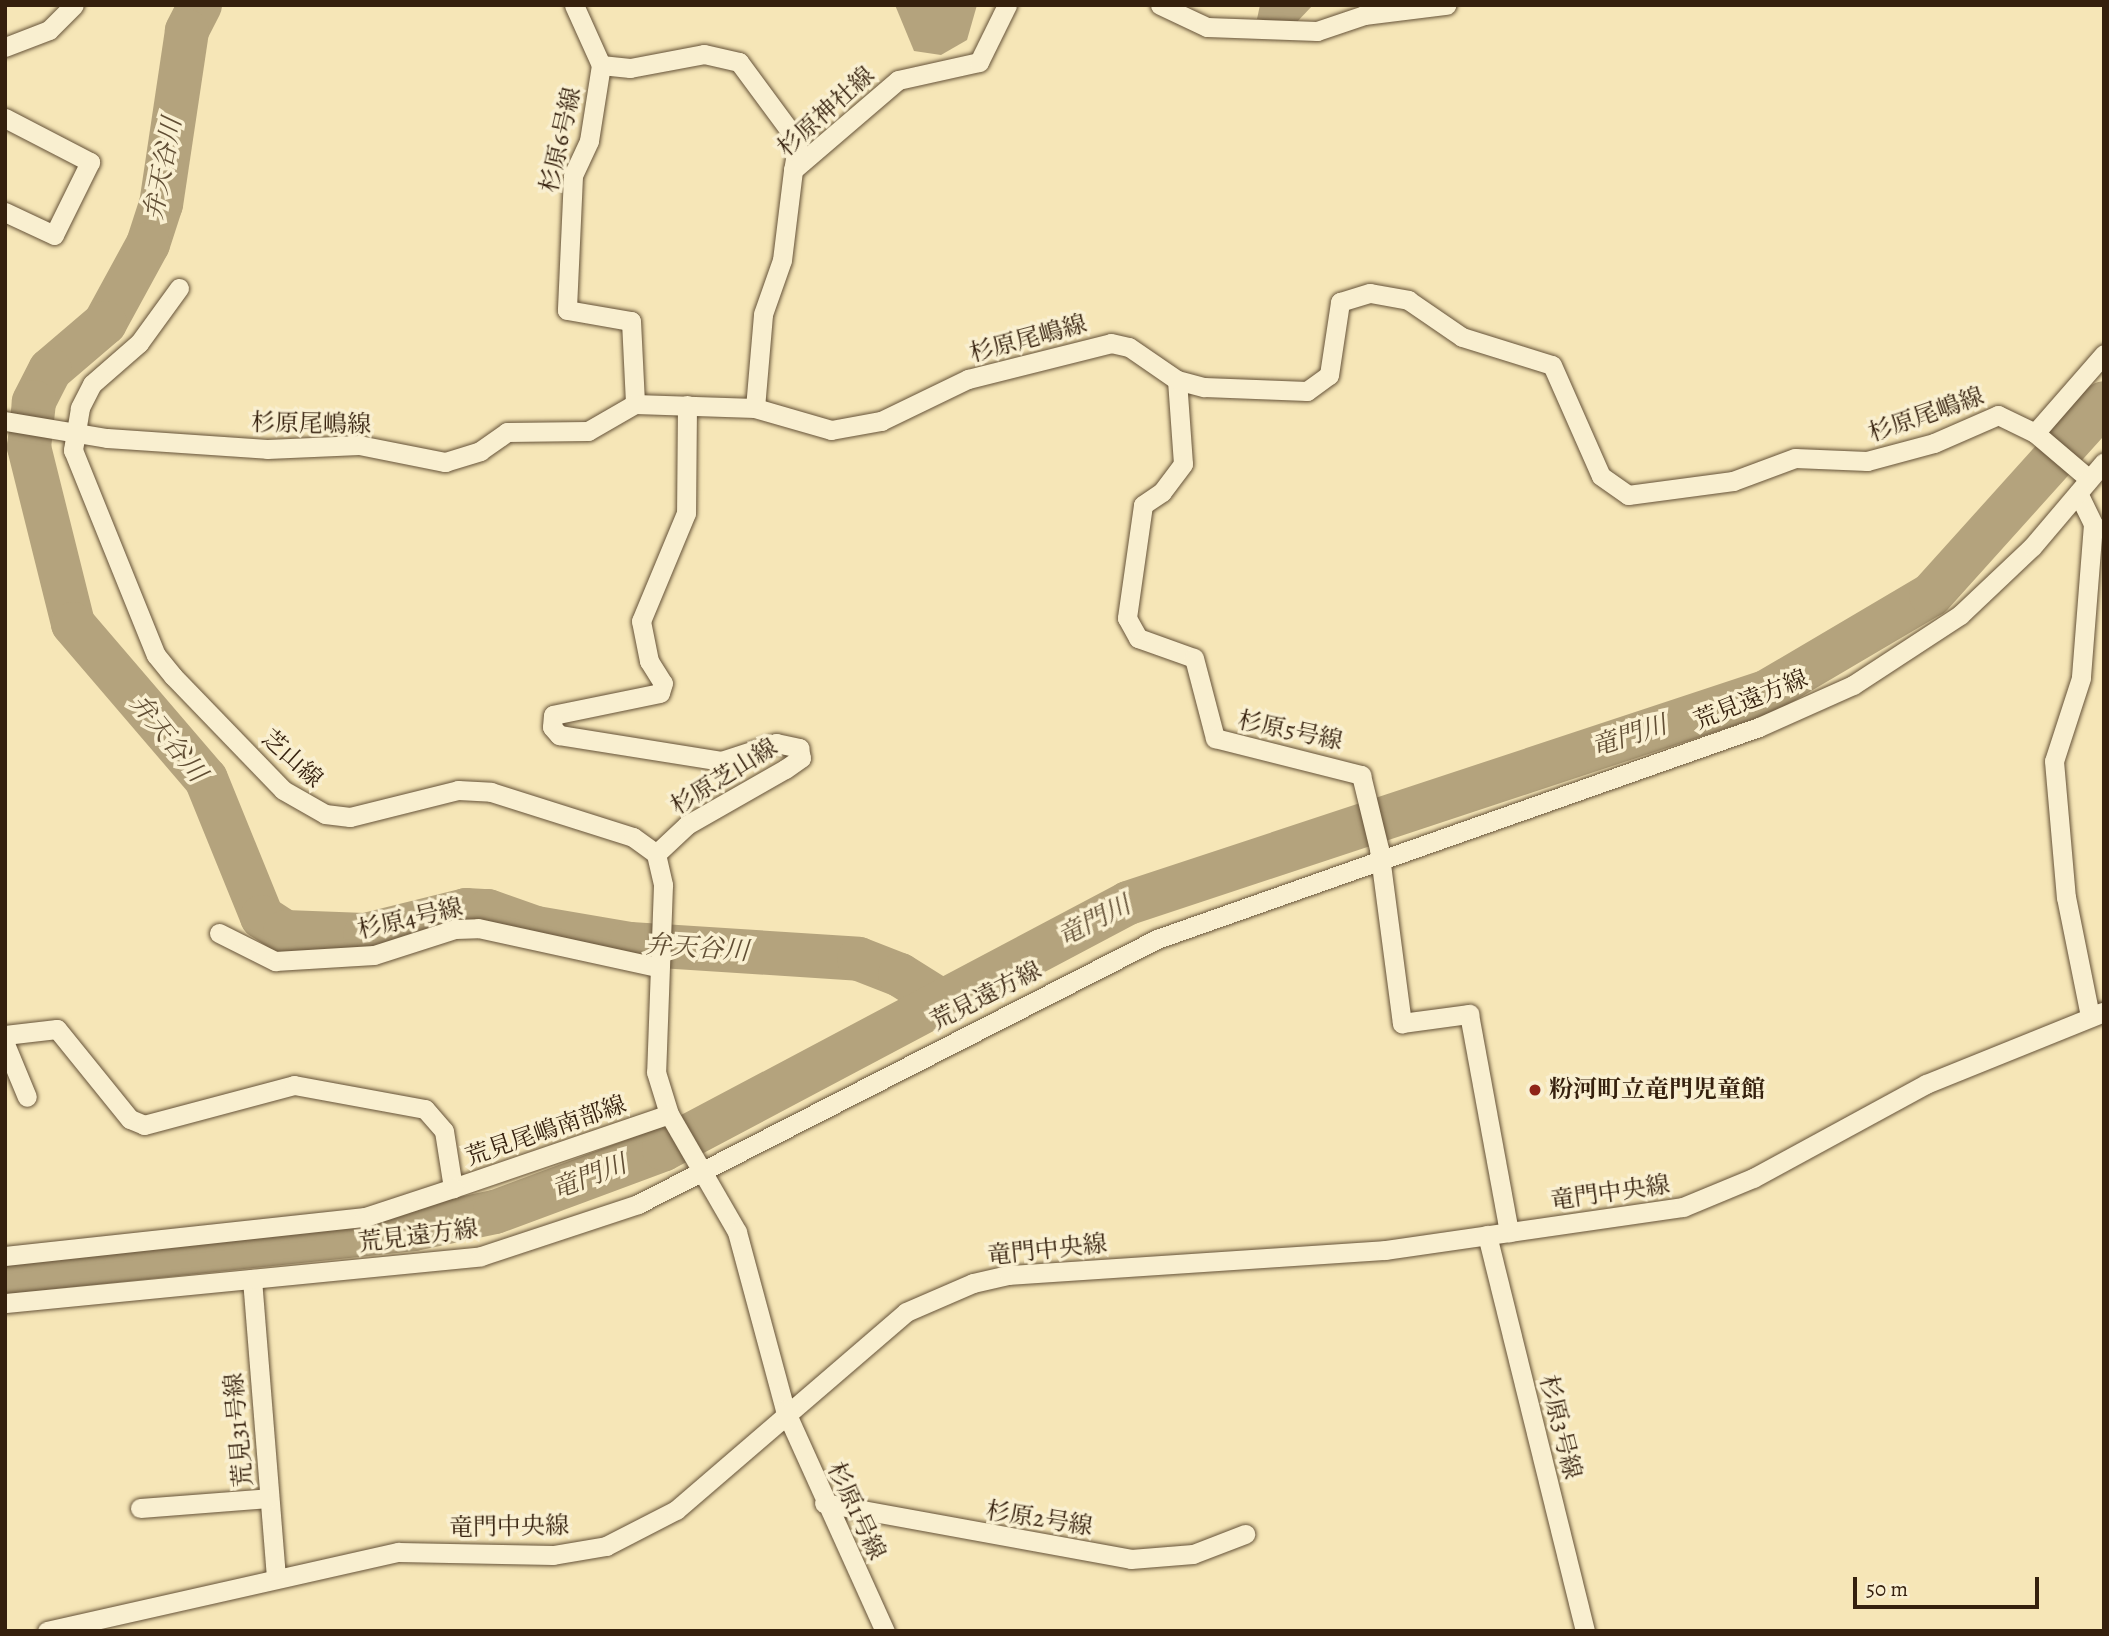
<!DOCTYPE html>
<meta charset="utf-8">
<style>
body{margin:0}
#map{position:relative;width:2109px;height:1636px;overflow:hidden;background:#f6e6b7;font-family:Alegreya,"Noto Serif JP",serif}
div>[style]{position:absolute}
.water>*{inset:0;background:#b4a37d}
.river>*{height:44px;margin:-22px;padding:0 22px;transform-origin:22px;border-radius:22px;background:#b4a37d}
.roads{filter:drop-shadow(0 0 2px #655238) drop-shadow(0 0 2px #655238)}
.minor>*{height:19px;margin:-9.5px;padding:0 9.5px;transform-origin:9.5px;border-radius:9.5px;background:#f9efd0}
.dots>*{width:19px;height:19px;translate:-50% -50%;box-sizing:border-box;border:4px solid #f9efd0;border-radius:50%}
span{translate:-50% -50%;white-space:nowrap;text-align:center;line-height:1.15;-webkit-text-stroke:7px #f9efd0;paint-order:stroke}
.street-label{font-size:24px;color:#35200d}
.poi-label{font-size:24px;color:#35200d;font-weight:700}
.left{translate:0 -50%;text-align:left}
.water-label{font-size:26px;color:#614e34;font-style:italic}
.frame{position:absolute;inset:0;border:7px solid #35200d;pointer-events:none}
.scale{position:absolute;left:1853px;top:1577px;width:186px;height:32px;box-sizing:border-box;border:4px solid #35200d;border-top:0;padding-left:9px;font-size:21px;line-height:24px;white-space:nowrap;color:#35200d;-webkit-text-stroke:5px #f9efd0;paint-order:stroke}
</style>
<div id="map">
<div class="water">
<i style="clip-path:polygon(895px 5px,977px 5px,967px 40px,941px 55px,914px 51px)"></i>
<i style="clip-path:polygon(1260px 5px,1313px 5px,1295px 24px,1257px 19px)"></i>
</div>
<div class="river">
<i style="left:200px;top:5px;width:29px;rotate:117deg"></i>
<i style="left:187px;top:31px;width:175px;rotate:98.5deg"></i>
<i style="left:161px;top:204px;width:42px;rotate:108deg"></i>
<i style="left:148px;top:244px;width:90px;rotate:118.6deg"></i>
<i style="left:105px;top:323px;width:72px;rotate:139.5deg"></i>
<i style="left:50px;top:370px;width:36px;rotate:117deg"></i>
<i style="left:34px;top:402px;width:45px;rotate:96.3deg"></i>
<i style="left:29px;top:447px;width:182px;rotate:76deg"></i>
<i style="left:73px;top:624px;width:204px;rotate:49.4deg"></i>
<i style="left:206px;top:779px;width:149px;rotate:67.9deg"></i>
<i style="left:262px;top:917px;width:27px;rotate:33deg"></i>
<i style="left:285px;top:932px;width:80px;rotate:2.1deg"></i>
<i style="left:365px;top:935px;width:104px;rotate:-13.9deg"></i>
<i style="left:466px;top:910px;width:22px;rotate:3deg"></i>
<i style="left:488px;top:911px;width:51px;rotate:19.5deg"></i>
<i style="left:536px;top:928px;width:95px;rotate:9.7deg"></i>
<i style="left:630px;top:944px;width:229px;rotate:3.7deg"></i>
<i style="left:859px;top:959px;width:44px;rotate:21.3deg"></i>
<i style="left:900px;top:975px;width:47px;rotate:32deg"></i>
<i style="left:5px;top:1272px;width:411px;rotate:-6deg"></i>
<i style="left:414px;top:1229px;width:83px;rotate:-11.9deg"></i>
<i style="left:495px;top:1212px;width:180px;rotate:-20.4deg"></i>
<i style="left:664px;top:1149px;width:525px;rotate:-27.93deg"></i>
<i style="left:1128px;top:903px;width:672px;rotate:-18.3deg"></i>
<i style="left:1766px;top:692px;width:191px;rotate:-30.5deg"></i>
<i style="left:1931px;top:595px;width:258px;rotate:-48deg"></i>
</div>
<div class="roads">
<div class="minor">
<i style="left:574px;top:5px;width:66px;rotate:65.8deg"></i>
<i style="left:601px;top:65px;width:29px;rotate:6deg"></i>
<i style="left:630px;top:68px;width:75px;rotate:-10.7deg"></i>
<i style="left:704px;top:54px;width:36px;rotate:13deg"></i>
<i style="left:739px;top:62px;width:99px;rotate:53.6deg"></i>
<i style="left:798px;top:142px;width:28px;rotate:100deg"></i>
<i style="left:1160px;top:5px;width:52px;rotate:25.1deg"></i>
<i style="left:1207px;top:27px;width:110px;rotate:2.1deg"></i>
<i style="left:1317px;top:31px;width:50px;rotate:-18.8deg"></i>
<i style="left:1364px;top:15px;width:83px;rotate:-7deg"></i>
<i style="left:5px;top:47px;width:47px;rotate:-21.1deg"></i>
<i style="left:49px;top:30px;width:35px;rotate:-45deg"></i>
<i style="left:601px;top:65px;width:77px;rotate:99deg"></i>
<i style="left:589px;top:141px;width:38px;rotate:115deg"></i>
<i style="left:573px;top:176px;width:134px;rotate:92.6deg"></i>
<i style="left:567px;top:310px;width:65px;rotate:9.8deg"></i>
<i style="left:631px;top:321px;width:83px;rotate:87.2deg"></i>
<i style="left:5px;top:118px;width:96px;rotate:27.4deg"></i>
<i style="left:90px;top:162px;width:81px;rotate:116.3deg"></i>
<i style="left:54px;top:235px;width:54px;rotate:-154.9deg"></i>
<i style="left:179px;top:288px;width:68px;rotate:126deg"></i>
<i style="left:139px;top:343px;width:62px;rotate:138.9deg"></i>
<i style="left:92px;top:384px;width:27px;rotate:117deg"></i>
<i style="left:80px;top:408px;width:43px;rotate:99.5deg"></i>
<i style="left:73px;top:450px;width:221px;rotate:68deg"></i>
<i style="left:156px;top:655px;width:27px;rotate:51deg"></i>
<i style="left:173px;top:676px;width:158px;rotate:46deg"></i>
<i style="left:283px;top:790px;width:48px;rotate:29.7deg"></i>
<i style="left:325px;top:814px;width:25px;rotate:7deg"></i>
<i style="left:350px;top:817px;width:111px;rotate:-14deg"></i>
<i style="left:458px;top:790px;width:33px;rotate:3deg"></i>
<i style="left:491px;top:792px;width:149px;rotate:17.6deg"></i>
<i style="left:633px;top:837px;width:29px;rotate:36deg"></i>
<i style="left:1177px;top:380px;width:84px;rotate:85.9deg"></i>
<i style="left:1183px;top:464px;width:35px;rotate:127deg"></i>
<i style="left:1162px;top:492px;width:23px;rotate:146deg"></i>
<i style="left:1143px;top:505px;width:114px;rotate:98.1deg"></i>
<i style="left:1127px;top:618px;width:23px;rotate:61deg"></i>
<i style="left:1138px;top:638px;width:59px;rotate:19.7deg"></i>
<i style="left:1194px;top:658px;width:83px;rotate:75.3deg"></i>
<i style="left:1215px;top:738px;width:151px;rotate:14.2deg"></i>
<i style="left:1361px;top:775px;width:76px;rotate:76.3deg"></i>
<i style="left:1379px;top:849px;width:176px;rotate:82.5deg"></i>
<i style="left:1402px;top:1023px;width:68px;rotate:-7.7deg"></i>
<i style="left:1469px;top:1014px;width:222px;rotate:79.6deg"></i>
<i style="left:687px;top:405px;width:108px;rotate:90.5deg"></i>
<i style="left:686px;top:513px;width:117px;rotate:112.6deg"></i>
<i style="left:641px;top:621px;width:41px;rotate:78.7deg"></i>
<i style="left:649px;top:661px;width:26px;rotate:58deg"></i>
<i style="left:663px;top:683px;width:10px;rotate:107deg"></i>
<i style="left:660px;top:693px;width:109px;rotate:168.4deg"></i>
<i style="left:553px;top:715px;width:12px;rotate:95deg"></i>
<i style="left:552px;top:727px;width:11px;rotate:49deg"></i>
<i style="left:559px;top:735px;width:164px;rotate:9.1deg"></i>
<i style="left:721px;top:761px;width:58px;rotate:-18.1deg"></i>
<i style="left:776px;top:743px;width:24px;rotate:12deg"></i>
<i style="left:799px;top:748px;width:10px;rotate:79deg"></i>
<i style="left:801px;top:758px;width:19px;rotate:145deg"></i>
<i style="left:785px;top:769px;width:113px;rotate:150.3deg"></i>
<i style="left:687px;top:825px;width:42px;rotate:136.9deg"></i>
<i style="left:656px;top:854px;width:32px;rotate:77deg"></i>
<i style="left:663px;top:885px;width:187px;rotate:92.1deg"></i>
<i style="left:656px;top:1072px;width:44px;rotate:72.8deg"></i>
<i style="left:669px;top:1114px;width:136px;rotate:60deg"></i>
<i style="left:737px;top:1232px;width:184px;rotate:74.9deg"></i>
<i style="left:785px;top:1410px;width:243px;rotate:65.7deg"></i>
<i style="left:755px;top:408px;width:94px;rotate:-85.1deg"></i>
<i style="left:763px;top:314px;width:57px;rotate:-70.6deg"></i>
<i style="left:782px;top:260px;width:91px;rotate:-83deg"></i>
<i style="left:793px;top:170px;width:138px;rotate:-40.6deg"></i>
<i style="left:898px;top:80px;width:83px;rotate:-12.5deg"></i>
<i style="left:979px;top:62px;width:64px;rotate:-63.8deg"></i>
<i style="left:5px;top:421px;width:103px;rotate:9.5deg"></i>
<i style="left:107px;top:438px;width:160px;rotate:3.9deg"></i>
<i style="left:267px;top:449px;width:92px;rotate:-2.5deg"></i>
<i style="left:359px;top:445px;width:88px;rotate:11.2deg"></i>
<i style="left:445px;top:462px;width:37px;rotate:-17deg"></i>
<i style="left:480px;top:451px;width:33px;rotate:-35deg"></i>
<i style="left:507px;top:432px;width:81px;rotate:-0.7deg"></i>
<i style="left:588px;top:431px;width:54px;rotate:-29.9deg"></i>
<i style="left:635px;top:404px;width:120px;rotate:1.9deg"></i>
<i style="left:755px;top:408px;width:79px;rotate:16.1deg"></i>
<i style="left:831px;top:430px;width:51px;rotate:-10.2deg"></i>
<i style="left:881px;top:421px;width:97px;rotate:-25.8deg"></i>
<i style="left:968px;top:379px;width:147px;rotate:-14.1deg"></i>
<i style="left:1111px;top:343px;width:18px;rotate:13deg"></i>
<i style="left:1129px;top:347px;width:58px;rotate:34.5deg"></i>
<i style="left:1177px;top:380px;width:28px;rotate:15deg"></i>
<i style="left:1204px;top:387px;width:103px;rotate:2.2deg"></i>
<i style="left:1307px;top:391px;width:27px;rotate:-36deg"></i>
<i style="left:1329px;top:375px;width:74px;rotate:-81.4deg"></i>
<i style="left:1340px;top:302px;width:31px;rotate:-17deg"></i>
<i style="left:1370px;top:293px;width:39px;rotate:10deg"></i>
<i style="left:1408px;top:300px;width:65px;rotate:34.4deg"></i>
<i style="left:1462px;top:337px;width:94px;rotate:17.3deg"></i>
<i style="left:1552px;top:365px;width:121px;rotate:66.2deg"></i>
<i style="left:1601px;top:476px;width:33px;rotate:35deg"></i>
<i style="left:1628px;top:495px;width:106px;rotate:-7.6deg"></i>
<i style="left:1733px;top:481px;width:66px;rotate:-20.4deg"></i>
<i style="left:1795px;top:458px;width:72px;rotate:2.4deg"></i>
<i style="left:1867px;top:461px;width:69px;rotate:-15deg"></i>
<i style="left:1934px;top:443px;width:70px;rotate:-23.6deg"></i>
<i style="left:1998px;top:415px;width:41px;rotate:25.9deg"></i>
<i style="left:2035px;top:433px;width:71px;rotate:40.4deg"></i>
<i style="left:2035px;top:433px;width:105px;rotate:-48.9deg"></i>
<i style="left:2078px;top:493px;width:34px;rotate:64deg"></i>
<i style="left:2093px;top:524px;width:154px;rotate:94.5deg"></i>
<i style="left:2081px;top:678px;width:87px;rotate:108deg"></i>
<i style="left:2054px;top:761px;width:137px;rotate:85deg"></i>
<i style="left:2066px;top:897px;width:121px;rotate:78.6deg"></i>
<i style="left:2090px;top:1016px;width:14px;rotate:-17deg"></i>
<i style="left:219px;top:933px;width:63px;rotate:26.6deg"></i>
<i style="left:275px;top:961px;width:99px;rotate:-3.5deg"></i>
<i style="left:374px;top:955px;width:85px;rotate:-17.8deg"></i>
<i style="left:455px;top:929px;width:23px;rotate:-2deg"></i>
<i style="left:478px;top:928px;width:183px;rotate:12.3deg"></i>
<i style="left:5px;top:1035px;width:52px;rotate:-6.6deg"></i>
<i style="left:57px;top:1029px;width:116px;rotate:51deg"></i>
<i style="left:130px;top:1119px;width:15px;rotate:23deg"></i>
<i style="left:144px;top:1125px;width:155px;rotate:-14.9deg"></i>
<i style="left:294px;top:1085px;width:133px;rotate:10.4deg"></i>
<i style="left:425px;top:1109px;width:29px;rotate:49deg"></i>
<i style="left:444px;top:1131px;width:58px;rotate:81deg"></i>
<i style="left:453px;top:1188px;width:228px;rotate:-18.9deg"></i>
<i style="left:5px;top:1044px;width:57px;rotate:67.5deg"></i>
<i style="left:1487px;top:1235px;width:408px;rotate:76.1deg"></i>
<i style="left:5px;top:1256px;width:362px;rotate:-6.2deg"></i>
<i style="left:365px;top:1217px;width:93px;rotate:-18.2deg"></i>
<i style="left:252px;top:1279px;width:299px;rotate:85.4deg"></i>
<i style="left:5px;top:1303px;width:478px;rotate:-5.6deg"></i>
<i style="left:481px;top:1256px;width:165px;rotate:-18.3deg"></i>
<i style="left:638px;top:1204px;width:583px;rotate:-27.05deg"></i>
<i style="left:1157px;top:939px;width:638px;rotate:-19.4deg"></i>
<i style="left:1759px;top:727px;width:103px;rotate:-24.1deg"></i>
<i style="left:1853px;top:685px;width:128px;rotate:-33.2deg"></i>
<i style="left:1960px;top:615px;width:99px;rotate:-43.4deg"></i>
<i style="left:2032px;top:547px;width:111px;rotate:-49.7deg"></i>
<i style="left:824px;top:1503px;width:312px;rotate:10.3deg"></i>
<i style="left:1131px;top:1559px;width:62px;rotate:-4.6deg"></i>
<i style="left:1193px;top:1554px;width:56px;rotate:-21deg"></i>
<i style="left:140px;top:1508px;width:129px;rotate:-4.4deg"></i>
<i style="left:47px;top:1631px;width:360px;rotate:-12.7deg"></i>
<i style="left:398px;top:1552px;width:155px;rotate:1.1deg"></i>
<i style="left:553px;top:1555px;width:54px;rotate:-9.6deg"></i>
<i style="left:606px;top:1546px;width:79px;rotate:-27.2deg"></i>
<i style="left:676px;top:1510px;width:303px;rotate:-40.7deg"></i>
<i style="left:906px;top:1312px;width:73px;rotate:-23.4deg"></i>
<i style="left:973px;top:1283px;width:37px;rotate:-13deg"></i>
<i style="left:1009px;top:1275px;width:377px;rotate:-3.8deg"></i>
<i style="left:1385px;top:1250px;width:301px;rotate:-8.2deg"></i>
<i style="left:1683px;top:1207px;width:76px;rotate:-22.5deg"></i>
<i style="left:1753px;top:1178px;width:197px;rotate:-28.5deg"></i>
<i style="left:1926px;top:1084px;width:192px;rotate:-22deg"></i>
</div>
</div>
<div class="dots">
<i style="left:1535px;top:1090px;background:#8f2418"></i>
</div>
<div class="street-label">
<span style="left:826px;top:112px;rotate:-42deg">杉原神社線</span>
<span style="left:561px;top:140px;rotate:-77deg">杉原6号線</span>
<span style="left:1028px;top:339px;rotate:-15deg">杉原尾嶋線</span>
<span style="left:1926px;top:415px;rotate:-19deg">杉原尾嶋線</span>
<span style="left:311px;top:424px;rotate:1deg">杉原尾嶋線</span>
<span style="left:1751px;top:700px;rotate:-22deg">荒見遠方線</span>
<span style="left:1290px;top:731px;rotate:12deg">杉原5号線</span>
<span style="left:292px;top:759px;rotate:42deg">芝山線</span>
<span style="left:724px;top:777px;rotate:-32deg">杉原芝山線</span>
<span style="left:410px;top:919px;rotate:-13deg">杉原4号線</span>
<span style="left:986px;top:996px;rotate:-27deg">荒見遠方線</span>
<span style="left:546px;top:1131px;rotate:-19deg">荒見尾嶋南部線</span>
<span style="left:1610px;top:1193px;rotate:-8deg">竜門中央線</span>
<span style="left:418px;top:1236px;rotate:-7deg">荒見遠方線</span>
<span style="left:1047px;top:1250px;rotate:-6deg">竜門中央線</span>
<span style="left:1560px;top:1427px;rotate:76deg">杉原3号線</span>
<span style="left:239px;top:1430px;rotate:-95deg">荒見31号線</span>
<span style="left:856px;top:1511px;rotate:65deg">杉原1号線</span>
<span style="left:1039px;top:1519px;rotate:9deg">杉原2号線</span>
<span style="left:509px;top:1527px;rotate:-1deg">竜門中央線</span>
</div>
<div class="poi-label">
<span class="left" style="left:1549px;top:1090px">粉河町立竜門児童館</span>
</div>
<div class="water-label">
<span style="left:163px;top:169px;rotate:-79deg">弁天谷川</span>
<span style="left:1629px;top:736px;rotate:-18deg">竜門川</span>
<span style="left:168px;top:738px;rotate:51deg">弁天谷川</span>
<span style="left:1094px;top:921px;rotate:-27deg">竜門川</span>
<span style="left:697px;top:948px;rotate:4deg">弁天谷川</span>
<span style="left:589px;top:1177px;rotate:-21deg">竜門川</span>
</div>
<div class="frame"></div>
<div class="scale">50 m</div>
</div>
